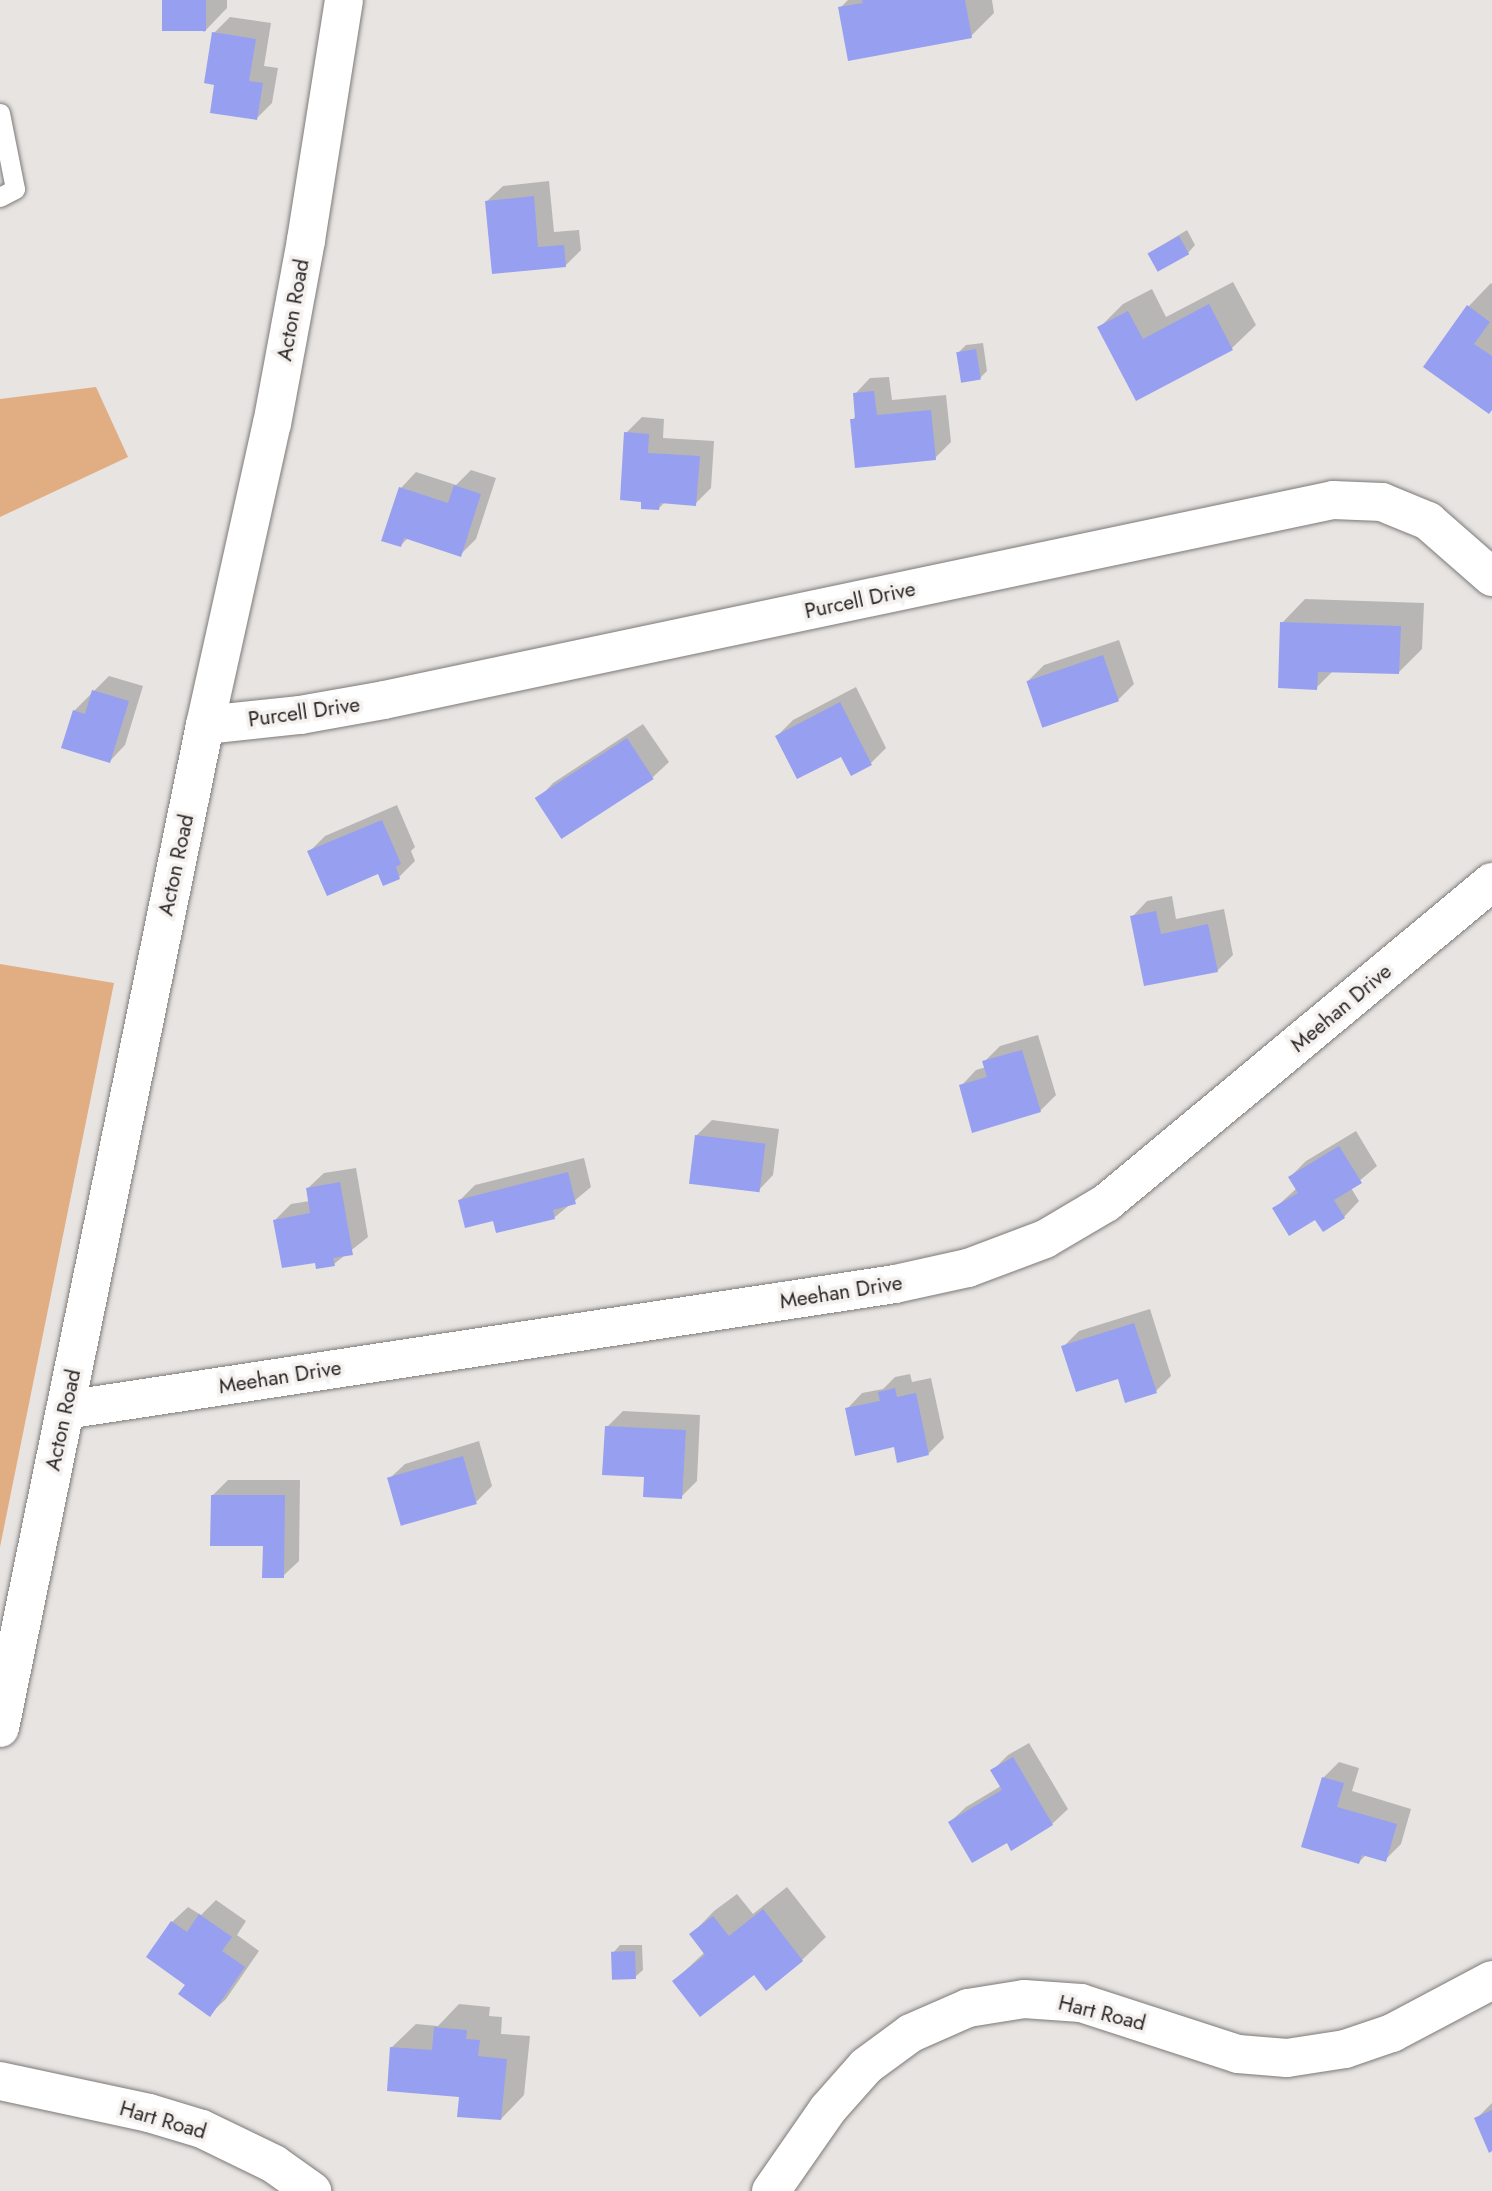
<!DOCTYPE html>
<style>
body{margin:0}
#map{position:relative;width:1492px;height:2191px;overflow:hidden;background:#e7e4e2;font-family:Jost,sans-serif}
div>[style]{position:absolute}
.green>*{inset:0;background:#e1ae83}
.shadow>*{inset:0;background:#0003}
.building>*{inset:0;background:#979ff0;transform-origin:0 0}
.roads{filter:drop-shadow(0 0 2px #7d7a78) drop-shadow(0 0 2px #7d7a78)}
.lane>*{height:19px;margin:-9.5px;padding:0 9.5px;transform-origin:9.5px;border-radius:9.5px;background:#fff}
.street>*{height:38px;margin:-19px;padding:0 19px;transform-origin:19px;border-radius:19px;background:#fff}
.secondary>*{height:38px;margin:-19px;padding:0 19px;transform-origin:19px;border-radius:19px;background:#fff}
span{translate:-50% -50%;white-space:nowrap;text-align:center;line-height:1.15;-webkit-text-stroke:7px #f4f1ef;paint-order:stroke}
.street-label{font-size:21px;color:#272625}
</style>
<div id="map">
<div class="green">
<i style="clip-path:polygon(96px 387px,128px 457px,0 517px,0 399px)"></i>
<i style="clip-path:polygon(0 964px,114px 983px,0 1547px)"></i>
</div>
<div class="shadow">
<i style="clip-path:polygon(164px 0,227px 0,227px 8px,204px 32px)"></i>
<i style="clip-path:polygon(848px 0,992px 0,994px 13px,971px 36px,840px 8px)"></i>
<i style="clip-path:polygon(230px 17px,271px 23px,264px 66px,278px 68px,272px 103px,257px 118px,216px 83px,214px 33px)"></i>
<i style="clip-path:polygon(549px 181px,554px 232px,579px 230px,581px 250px,565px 266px,494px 273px,487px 201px,503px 186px)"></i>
<i style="clip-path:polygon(1187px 230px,1195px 245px,1188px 253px,1149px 253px)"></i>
<i style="clip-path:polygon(1233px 282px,1256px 325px,1232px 348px,1137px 398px,1099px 328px,1123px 304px,1152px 289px,1166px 317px)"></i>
<i style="clip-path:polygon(1491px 283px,1492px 284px,1492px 409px,1426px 366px,1468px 307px)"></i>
<i style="clip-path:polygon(983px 343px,987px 371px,980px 378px,958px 353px,966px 345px)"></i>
<i style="clip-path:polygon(889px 377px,892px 400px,946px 395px,951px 442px,935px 458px,852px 420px,857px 415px,855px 394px,870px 378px)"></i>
<i style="clip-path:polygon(642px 417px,664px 419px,663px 438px,714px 441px,711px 488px,695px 504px,665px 502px,658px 509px,643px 500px,626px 433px)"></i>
<i style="clip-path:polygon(471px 470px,496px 478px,476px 539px,460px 555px,408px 538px,401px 545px,401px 488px,416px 472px,456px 485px)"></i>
<i style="clip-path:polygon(1305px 599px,1424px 603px,1422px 649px,1399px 672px,1334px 670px,1316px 688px,1282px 623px)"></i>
<i style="clip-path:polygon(1119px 640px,1134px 684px,1118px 700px,1028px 681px,1044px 665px)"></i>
<i style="clip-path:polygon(109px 676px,143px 686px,125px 745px,110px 761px,74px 711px)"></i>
<i style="clip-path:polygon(856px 687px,886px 748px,871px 763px,777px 736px,793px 720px)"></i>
<i style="clip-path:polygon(643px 724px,669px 762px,653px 777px,563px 837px,538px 799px,553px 783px)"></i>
<i style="clip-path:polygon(397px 805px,415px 847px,411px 851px,415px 861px,399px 877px,384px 884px,379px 872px,309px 852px,325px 836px)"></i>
<i style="clip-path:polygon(1172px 896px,1176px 919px,1224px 909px,1233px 955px,1217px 971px,1132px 917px,1147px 901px)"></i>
<i style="clip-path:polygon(1038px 1035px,1056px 1095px,1040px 1111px,961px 1086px,976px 1070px,986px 1067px,984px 1062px,1000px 1046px)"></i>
<i style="clip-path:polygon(712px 1120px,779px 1129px,773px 1175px,758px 1191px,696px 1136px)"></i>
<i style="clip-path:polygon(1356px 1131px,1377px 1166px,1351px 1188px,1359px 1201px,1344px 1217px,1316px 1217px,1275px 1208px,1297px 1188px,1290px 1177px,1306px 1161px)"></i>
<i style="clip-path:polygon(584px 1158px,591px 1187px,555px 1217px,497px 1231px,494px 1218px,460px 1200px,475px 1185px)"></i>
<i style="clip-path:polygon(356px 1168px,368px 1237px,334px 1264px,317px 1261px,275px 1220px,291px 1204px,310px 1201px,308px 1188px,324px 1173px)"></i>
<i style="clip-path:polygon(1150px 1309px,1171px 1376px,1156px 1391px,1119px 1377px,1063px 1347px,1079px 1331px)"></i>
<i style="clip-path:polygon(910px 1374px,912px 1382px,931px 1378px,944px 1438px,929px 1453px,895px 1445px,847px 1409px,862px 1393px,883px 1389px,895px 1377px)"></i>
<i style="clip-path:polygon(623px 1411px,700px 1415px,697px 1481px,681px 1497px,646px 1476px,607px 1427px)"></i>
<i style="clip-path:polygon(479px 1441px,492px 1486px,476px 1502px,389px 1479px,405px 1464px)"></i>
<i style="clip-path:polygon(228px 1480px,300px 1480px,299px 1561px,283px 1576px,264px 1544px,212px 1496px)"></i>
<i style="clip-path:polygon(1029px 1743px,1068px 1809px,1052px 1824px,1007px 1841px,950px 1822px,966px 1807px,1001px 1786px,992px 1771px,1008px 1755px)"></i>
<i style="clip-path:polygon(1339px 1762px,1359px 1768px,1352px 1791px,1411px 1809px,1401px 1844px,1385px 1860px,1367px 1854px,1359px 1862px,1303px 1846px,1324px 1777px)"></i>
<i style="clip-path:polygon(787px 1887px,826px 1937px,802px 1960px,767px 1988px,754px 1972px,674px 1981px,705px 1952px,691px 1935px,714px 1911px,737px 1894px,753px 1914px)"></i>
<i style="clip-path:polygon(216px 1900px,246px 1921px,237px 1935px,259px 1951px,226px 1999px,210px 2014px,187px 1984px,172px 1922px,188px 1907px,201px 1915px)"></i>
<i style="clip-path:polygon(620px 1945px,642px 1945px,643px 1970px,635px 1977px,613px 1953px)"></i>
<i style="clip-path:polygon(459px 2004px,490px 2007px,489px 2016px,502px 2017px,501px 2034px,530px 2036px,524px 2095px,501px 2119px,460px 2096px,392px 2047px,416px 2024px,438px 2026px)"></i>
<i style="clip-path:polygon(1492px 2103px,1492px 2150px,1476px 2119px)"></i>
</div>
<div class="building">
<i style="left:162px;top:0;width:44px;height:31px"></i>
<i style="clip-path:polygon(862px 0,965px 0,972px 38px,848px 61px,838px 7px,863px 3px)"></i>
<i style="clip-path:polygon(212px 32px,256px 39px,249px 81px,263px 83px,257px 120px,210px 113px,214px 85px,204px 83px)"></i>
<i style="clip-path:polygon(534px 196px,538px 247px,564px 245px,566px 267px,492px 274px,485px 201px)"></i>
<i style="left:1179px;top:236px;width:21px;height:36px;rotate:61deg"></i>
<i style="clip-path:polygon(1209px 304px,1233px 350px,1136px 401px,1097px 327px,1128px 311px,1143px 339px)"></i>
<i style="clip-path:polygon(1467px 305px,1490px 322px,1474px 344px,1492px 356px,1492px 410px,1489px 414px,1423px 367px)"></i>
<i style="left:976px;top:349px;width:31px;height:20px;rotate:81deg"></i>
<i style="clip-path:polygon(874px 391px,877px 415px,931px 410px,936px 460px,855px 468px,850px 419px,855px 419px,853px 393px)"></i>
<i style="clip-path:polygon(624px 432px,649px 434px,648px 453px,700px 456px,696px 506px,660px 503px,659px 510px,641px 509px,641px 502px,620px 500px)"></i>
<i style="clip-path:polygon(454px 485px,481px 494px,461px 557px,404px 538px,401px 547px,381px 541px,399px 487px,448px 503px)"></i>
<i style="clip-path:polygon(1280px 622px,1401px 626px,1399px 674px,1318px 672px,1317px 690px,1278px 688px)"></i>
<i style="left:1103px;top:655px;width:49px;height:81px;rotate:71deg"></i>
<i style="clip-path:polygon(92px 690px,129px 701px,110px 763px,61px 748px,73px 710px,85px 714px)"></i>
<i style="clip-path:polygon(840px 702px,872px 765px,851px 776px,841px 757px,797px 779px,775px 736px)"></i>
<i style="left:627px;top:738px;width:49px;height:110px;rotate:57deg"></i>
<i style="clip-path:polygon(382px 820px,401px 864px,396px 867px,400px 879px,383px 886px,378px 874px,327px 896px,307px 851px)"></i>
<i style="clip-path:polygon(1156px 911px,1161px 934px,1208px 924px,1218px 972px,1144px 986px,1130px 916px)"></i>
<i style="clip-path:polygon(1022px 1050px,1041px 1112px,972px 1133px,959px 1085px,987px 1077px,982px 1061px)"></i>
<i style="left:695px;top:1135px;width:71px;height:49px;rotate:7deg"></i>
<i style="clip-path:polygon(1339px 1146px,1362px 1183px,1334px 1200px,1345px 1218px,1323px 1232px,1315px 1220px,1289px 1236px,1272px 1208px,1298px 1193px,1288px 1177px)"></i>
<i style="clip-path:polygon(568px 1172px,576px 1204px,553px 1210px,555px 1219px,496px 1233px,493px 1221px,465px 1228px,458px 1200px)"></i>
<i style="clip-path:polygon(340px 1182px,353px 1255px,333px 1258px,335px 1266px,316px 1269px,315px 1263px,282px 1268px,273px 1220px,310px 1213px,306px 1188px)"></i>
<i style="clip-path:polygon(1134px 1323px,1157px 1393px,1125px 1403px,1118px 1379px,1076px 1392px,1061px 1346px)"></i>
<i style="clip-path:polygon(895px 1388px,897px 1397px,916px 1393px,929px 1455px,897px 1463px,894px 1447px,855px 1456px,845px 1408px,880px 1401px,878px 1392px)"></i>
<i style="clip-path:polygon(605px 1426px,686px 1430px,682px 1499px,643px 1497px,644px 1477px,602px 1475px)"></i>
<i style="left:463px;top:1456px;width:50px;height:79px;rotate:74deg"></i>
<i style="clip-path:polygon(211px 1495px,285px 1495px,284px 1578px,262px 1578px,263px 1546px,210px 1546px)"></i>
<i style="clip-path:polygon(1013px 1757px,1053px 1825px,1011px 1851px,1007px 1843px,972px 1863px,948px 1822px,1002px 1790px,990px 1770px)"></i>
<i style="clip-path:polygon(1322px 1777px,1344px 1783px,1337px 1807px,1397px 1824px,1386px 1862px,1362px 1855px,1359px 1864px,1301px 1847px)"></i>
<i style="clip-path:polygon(763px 1909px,803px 1961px,766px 1991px,754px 1975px,700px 2017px,672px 1981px,705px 1955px,689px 1934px,713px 1916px,729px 1936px)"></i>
<i style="clip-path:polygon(199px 1914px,232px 1937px,222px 1951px,245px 1967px,210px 2017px,178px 1994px,185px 1985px,146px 1957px,171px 1921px,187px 1932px)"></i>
<i style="left:635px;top:1951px;width:28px;height:24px;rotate:88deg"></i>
<i style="clip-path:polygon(434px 2027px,467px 2030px,466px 2039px,480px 2040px,478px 2056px,507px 2059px,501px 2120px,457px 2117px,459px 2097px,387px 2091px,390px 2047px,432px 2050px)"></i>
<i style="clip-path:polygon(1492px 2110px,1492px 2151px,1489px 2153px,1474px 2118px)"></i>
</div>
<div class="roads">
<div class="lane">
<i style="left:0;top:113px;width:77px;rotate:78.8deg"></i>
<i style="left:15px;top:189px;width:17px;rotate:152deg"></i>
</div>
<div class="street">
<i style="left:205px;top:725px;width:96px;rotate:-6deg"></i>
<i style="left:300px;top:715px;width:85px;rotate:-10.1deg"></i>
<i style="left:384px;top:700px;width:970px;rotate:-11.9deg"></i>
<i style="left:1333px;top:500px;width:49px;rotate:2.3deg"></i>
<i style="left:1382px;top:502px;width:50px;rotate:22.4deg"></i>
<i style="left:1428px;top:521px;width:85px;rotate:41.2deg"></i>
<i style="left:65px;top:1410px;width:840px;rotate:-8.63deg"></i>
<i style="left:895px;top:1284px;width:75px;rotate:-12.4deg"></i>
<i style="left:968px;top:1268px;width:82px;rotate:-20.6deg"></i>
<i style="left:1045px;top:1239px;width:71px;rotate:-30.5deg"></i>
<i style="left:1106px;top:1203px;width:502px;rotate:-39.75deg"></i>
<i style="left:0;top:2081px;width:152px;rotate:12.1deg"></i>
<i style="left:149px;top:2113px;width:55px;rotate:16.8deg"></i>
<i style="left:202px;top:2129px;width:80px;rotate:25.9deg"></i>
<i style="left:274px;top:2164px;width:47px;rotate:35.4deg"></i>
<i style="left:771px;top:2191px;width:100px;rotate:-55.2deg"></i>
<i style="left:828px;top:2109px;width:57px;rotate:-48.5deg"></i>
<i style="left:866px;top:2066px;width:56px;rotate:-36.3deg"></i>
<i style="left:911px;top:2033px;width:62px;rotate:-23.7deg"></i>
<i style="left:968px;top:2008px;width:57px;rotate:-9.1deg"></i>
<i style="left:1024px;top:1999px;width:57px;rotate:4deg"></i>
<i style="left:1081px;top:2003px;width:165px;rotate:18deg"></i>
<i style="left:1238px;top:2054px;width:49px;rotate:4.7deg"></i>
<i style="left:1287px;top:2058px;width:59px;rotate:-8.8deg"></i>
<i style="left:1345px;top:2049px;width:50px;rotate:-18.8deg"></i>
<i style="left:1392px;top:2033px;width:113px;rotate:-27.9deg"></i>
</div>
<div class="secondary">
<i style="left:0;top:1728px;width:1024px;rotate:-78.45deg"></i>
<i style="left:205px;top:725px;width:308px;rotate:-77.5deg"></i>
<i style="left:272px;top:424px;width:187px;rotate:-79.5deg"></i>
<i style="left:306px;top:240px;width:243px;rotate:-81deg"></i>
</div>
</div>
<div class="street-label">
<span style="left:293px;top:310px;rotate:-80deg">Acton Road</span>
<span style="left:860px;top:600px;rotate:-12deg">Purcell Drive</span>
<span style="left:304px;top:712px;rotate:-8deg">Purcell Drive</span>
<span style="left:176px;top:865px;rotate:-78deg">Acton Road</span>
<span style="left:1341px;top:1008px;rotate:-40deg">Meehan Drive</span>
<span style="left:841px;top:1292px;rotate:-9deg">Meehan Drive</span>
<span style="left:280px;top:1377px;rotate:-9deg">Meehan Drive</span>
<span style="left:63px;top:1420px;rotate:-78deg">Acton Road</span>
<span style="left:1102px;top:2013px;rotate:14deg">Hart Road</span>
<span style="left:163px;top:2120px;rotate:16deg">Hart Road</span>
</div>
</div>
